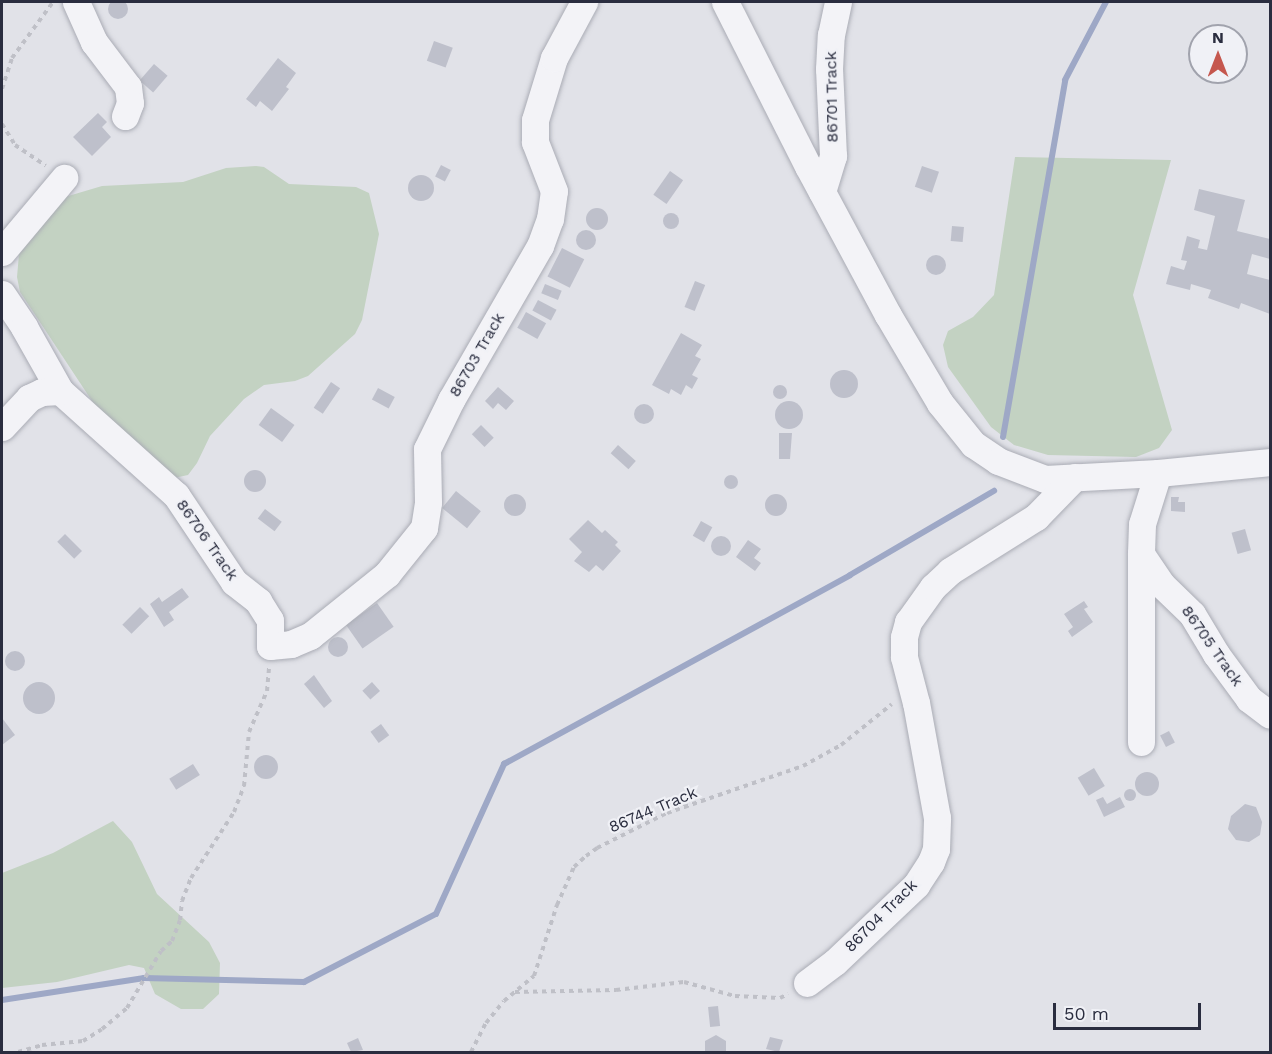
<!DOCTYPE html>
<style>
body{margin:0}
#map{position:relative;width:1272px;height:1054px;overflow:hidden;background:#e1e2e8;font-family:"Work Sans",sans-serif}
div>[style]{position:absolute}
.green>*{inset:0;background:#c3d2c2}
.stream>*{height:6px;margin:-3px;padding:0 3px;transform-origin:3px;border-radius:3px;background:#9ea8c6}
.building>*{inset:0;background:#bec0cb;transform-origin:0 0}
.round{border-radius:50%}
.path>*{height:4px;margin-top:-2px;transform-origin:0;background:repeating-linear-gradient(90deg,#bfc0c7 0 4.5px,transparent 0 9px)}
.roads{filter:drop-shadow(0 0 2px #aaacb5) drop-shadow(0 0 2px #aaacb5)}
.minor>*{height:27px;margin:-13.5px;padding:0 13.5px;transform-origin:13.5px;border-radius:13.5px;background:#f3f3f7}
span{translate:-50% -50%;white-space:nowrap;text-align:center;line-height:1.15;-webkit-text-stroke:4.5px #f0f1f6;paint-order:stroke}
.street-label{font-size:16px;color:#2a2d3f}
.frame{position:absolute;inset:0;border:3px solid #2a2d3f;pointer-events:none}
.north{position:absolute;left:1188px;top:24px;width:60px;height:60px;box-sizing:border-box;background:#f0f1f6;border:2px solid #a1a3ad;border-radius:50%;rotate:0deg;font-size:16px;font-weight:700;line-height:24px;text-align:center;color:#2a2d3f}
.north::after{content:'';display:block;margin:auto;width:21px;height:27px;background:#c5574e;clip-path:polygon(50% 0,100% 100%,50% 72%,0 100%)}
.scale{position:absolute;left:1053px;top:1003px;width:148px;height:27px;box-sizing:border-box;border:3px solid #2a2d3f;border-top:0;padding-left:8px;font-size:18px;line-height:21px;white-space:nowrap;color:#2a2d3f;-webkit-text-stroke:4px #f0f1f6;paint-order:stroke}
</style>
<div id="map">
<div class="green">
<i style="clip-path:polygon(1015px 157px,1171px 160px,1133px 295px,1172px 430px,1159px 448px,1136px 457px,1048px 455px,1014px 445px,991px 427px,948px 367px,943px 345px,948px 331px,973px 317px,994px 295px)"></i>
<i style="clip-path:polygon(256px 166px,264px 167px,289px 184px,356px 187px,369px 193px,379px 234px,362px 320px,355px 334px,308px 376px,295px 381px,264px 385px,244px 399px,210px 436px,197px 463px,188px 475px,174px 478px,94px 404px,20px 292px,17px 277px,19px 254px,65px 197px,102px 186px,183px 182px,226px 168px)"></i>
<i style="clip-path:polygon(113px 821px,132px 842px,157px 894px,209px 942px,220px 963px,219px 994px,203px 1009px,181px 1009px,155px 994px,144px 968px,129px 965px,57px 982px,2px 988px,2px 873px,53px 853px)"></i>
</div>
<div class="stream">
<i style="left:1003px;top:437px;width:362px;rotate:-80.1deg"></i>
<i style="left:1065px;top:80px;width:88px;rotate:-62.3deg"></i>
<i style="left:2px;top:1000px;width:144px;rotate:-8.8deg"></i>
<i style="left:144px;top:978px;width:160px;rotate:1.4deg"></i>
<i style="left:304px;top:982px;width:148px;rotate:-27.3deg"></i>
<i style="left:436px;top:914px;width:165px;rotate:-65.6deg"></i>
<i style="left:504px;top:764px;width:394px;rotate:-28.6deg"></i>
<i style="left:850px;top:575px;width:167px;rotate:-30.3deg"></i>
</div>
<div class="building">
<i class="round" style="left:108px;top:-1px;width:20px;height:20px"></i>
<i style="left:434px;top:41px;width:20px;height:21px;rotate:20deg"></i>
<i style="clip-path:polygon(278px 58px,296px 73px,286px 87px,289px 89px,272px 111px,260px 101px,256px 107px,246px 99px)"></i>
<i style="left:154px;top:64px;width:18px;height:22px;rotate:41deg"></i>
<i style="clip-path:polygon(98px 113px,107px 122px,102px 127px,111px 137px,92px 156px,73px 137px)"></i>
<i style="left:441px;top:165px;width:11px;height:13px;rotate:27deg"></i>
<i style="left:922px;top:166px;width:18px;height:22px;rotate:19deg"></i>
<i style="left:670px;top:171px;width:16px;height:29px;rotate:35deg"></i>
<i class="round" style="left:408px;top:175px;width:26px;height:26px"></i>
<i style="clip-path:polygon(1199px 189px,1245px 200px,1237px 231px,1270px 239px,1270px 259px,1252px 254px,1247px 274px,1270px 280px,1270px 314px,1241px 303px,1239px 309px,1208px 298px,1211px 290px,1191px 284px,1190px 290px,1166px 284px,1171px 266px,1184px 270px,1187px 261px,1181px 260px,1187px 236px,1200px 240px,1198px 248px,1207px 250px,1215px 216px,1194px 210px)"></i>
<i class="round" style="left:586px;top:208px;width:22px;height:22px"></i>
<i class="round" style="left:663px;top:213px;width:16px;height:16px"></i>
<i style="left:952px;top:226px;width:12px;height:15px;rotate:5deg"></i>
<i class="round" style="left:576px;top:230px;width:20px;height:20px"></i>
<i style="left:562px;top:248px;width:25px;height:32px;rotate:27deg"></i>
<i class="round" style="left:926px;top:255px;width:20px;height:20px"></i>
<i style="left:695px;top:281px;width:11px;height:28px;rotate:22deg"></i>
<i style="left:545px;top:284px;width:18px;height:10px;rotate:22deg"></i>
<i style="left:538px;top:300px;width:21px;height:12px;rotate:28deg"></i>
<i style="left:526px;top:312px;width:23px;height:18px;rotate:29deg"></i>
<i style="clip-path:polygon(681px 333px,702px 345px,695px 356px,701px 359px,692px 375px,698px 378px,692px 389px,686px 385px,681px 395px,671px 389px,669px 394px,652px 385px)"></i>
<i class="round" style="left:830px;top:370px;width:28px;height:28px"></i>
<i style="left:331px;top:382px;width:11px;height:31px;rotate:34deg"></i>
<i class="round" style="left:773px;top:385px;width:14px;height:14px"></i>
<i style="clip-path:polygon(498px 387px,514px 401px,506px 410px,498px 403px,493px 409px,485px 401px)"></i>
<i style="left:378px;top:388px;width:19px;height:13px;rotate:28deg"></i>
<i class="round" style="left:775px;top:401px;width:28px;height:28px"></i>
<i class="round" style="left:634px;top:404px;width:20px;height:20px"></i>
<i style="left:271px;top:408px;width:29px;height:21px;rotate:36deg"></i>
<i style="left:481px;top:425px;width:18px;height:13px;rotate:45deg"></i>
<i style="clip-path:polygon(779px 433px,792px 433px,790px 459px,779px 459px)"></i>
<i style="left:618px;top:445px;width:24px;height:11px;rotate:42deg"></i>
<i class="round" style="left:244px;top:470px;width:22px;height:22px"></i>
<i class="round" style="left:724px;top:475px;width:14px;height:14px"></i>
<i style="left:456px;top:491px;width:32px;height:22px;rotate:39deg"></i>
<i class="round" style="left:765px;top:494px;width:22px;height:22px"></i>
<i class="round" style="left:504px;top:494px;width:22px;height:22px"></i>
<i style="clip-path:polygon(1171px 497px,1179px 497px,1178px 502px,1185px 502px,1185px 512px,1171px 511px)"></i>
<i style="left:265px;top:509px;width:21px;height:12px;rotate:37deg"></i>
<i style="clip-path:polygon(588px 520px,602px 533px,605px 530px,618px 542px,615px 545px,621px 551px,603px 571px,596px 565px,589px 572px,574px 561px,582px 552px,569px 539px)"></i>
<i style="left:701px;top:521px;width:13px;height:17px;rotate:29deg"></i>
<i style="left:1245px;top:529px;width:22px;height:14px;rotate:74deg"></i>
<i style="left:65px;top:534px;width:24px;height:11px;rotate:45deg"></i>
<i class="round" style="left:711px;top:536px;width:20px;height:20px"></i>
<i style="clip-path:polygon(748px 540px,761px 549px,754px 558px,761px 563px,755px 571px,736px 557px)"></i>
<i style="clip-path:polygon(182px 588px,189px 597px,169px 612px,174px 620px,164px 627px,150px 604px,159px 597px,162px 602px)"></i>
<i style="clip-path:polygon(1084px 601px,1088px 607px,1084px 609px,1093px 622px,1072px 637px,1068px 631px,1073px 627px,1064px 614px)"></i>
<i style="left:377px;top:603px;width:29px;height:38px;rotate:55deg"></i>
<i style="left:140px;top:607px;width:13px;height:25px;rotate:45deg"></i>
<i class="round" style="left:328px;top:637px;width:20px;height:20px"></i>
<i class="round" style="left:5px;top:651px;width:20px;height:20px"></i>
<i style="clip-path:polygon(314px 675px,332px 701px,324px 708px,304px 684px)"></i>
<i style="left:372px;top:682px;width:12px;height:13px;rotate:48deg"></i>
<i class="round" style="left:23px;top:682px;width:32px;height:32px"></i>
<i style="clip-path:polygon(2px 718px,15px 735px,2px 745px)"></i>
<i style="left:381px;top:724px;width:14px;height:13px;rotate:54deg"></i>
<i style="left:1169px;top:731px;width:13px;height:10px;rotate:63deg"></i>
<i class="round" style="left:254px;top:755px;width:24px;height:24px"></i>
<i style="left:193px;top:764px;width:13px;height:28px;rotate:58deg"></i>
<i style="left:1094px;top:768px;width:21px;height:19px;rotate:59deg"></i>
<i class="round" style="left:1135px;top:772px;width:24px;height:24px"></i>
<i class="round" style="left:1124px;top:789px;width:12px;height:12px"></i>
<i style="clip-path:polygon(1103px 797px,1107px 804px,1120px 797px,1125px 807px,1104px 817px,1096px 800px)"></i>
<i style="clip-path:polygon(1245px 804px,1256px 807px,1262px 822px,1260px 835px,1249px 842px,1236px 840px,1228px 829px,1231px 816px)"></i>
<i style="left:718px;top:1006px;width:20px;height:10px;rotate:84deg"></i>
<i style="clip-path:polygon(716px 1035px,726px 1041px,726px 1052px,705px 1052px,705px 1041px)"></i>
<i style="clip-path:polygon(770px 1037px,783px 1040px,779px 1052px,766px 1049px)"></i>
<i style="clip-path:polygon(358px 1038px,363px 1050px,351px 1052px,347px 1043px)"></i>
</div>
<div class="path">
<i style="left:2px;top:89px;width:33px;rotate:-72deg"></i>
<i style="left:12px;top:58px;width:69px;rotate:-53.8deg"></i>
<i style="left:2px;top:124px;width:25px;rotate:58deg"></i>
<i style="left:15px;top:145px;width:37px;rotate:34deg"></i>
<i style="left:515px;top:992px;width:101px;rotate:-1.1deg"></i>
<i style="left:616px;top:990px;width:68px;rotate:-6.7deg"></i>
<i style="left:684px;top:982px;width:53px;rotate:15.4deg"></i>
<i style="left:735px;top:996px;width:45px;rotate:2.5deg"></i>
<i style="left:780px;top:998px;width:9px;rotate:-27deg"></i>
<i style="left:18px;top:1052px;width:25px;rotate:-16deg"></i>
<i style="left:42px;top:1045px;width:41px;rotate:-5.6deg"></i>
<i style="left:83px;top:1041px;width:22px;rotate:-32deg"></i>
<i style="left:102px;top:1029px;width:33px;rotate:-40deg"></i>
<i style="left:127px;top:1008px;width:66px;rotate:-59.2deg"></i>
<i style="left:161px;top:951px;width:15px;rotate:-42deg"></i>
<i style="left:172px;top:941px;width:22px;rotate:-69deg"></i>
<i style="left:180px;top:920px;width:19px;rotate:-84deg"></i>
<i style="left:182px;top:901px;width:25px;rotate:-69deg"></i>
<i style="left:191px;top:878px;width:79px;rotate:-56.9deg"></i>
<i style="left:234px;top:812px;width:28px;rotate:-69deg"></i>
<i style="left:244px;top:786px;width:54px;rotate:-84.7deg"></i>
<i style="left:249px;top:732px;width:45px;rotate:-66.3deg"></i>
<i style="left:267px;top:691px;width:24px;rotate:-85deg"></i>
<i style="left:471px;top:1052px;width:33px;rotate:-63deg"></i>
<i style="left:486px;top:1023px;width:28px;rotate:-51deg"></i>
<i style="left:504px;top:1001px;width:39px;rotate:-40deg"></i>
<i style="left:534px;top:976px;width:75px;rotate:-72.1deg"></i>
<i style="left:557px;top:905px;width:42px;rotate:-65.9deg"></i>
<i style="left:574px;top:867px;width:16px;rotate:-43deg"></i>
<i style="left:586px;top:856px;width:14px;rotate:-36deg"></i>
<i style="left:597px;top:848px;width:78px;rotate:-26.6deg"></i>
<i style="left:667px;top:813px;width:144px;rotate:-19.1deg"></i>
<i style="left:803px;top:766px;width:43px;rotate:-28.9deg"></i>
<i style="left:841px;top:745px;width:65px;rotate:-38.8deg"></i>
</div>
<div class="roads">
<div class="minor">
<i style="left:76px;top:2px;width:44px;rotate:65.8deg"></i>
<i style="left:94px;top:42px;width:56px;rotate:52.9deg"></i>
<i style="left:128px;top:87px;width:16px;rotate:83deg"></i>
<i style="left:130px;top:103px;width:14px;rotate:111deg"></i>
<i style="left:725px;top:2px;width:184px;rotate:63.2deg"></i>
<i style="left:808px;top:166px;width:169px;rotate:61.8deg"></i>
<i style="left:888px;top:315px;width:102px;rotate:59.4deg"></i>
<i style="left:940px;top:403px;width:53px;rotate:51.2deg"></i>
<i style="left:973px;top:444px;width:30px;rotate:34deg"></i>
<i style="left:998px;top:461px;width:50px;rotate:21deg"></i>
<i style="left:1045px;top:479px;width:113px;rotate:-3deg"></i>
<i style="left:1158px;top:473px;width:113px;rotate:-5.6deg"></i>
<i style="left:822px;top:192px;width:38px;rotate:-73deg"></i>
<i style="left:833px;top:156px;width:87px;rotate:-92.6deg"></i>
<i style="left:829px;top:69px;width:34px;rotate:-87deg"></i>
<i style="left:831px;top:35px;width:34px;rotate:-78deg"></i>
<i style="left:2px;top:252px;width:97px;rotate:-50deg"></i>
<i style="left:2px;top:294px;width:40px;rotate:56deg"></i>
<i style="left:24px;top:327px;width:73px;rotate:60.6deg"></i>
<i style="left:60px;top:391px;width:156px;rotate:41.9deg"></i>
<i style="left:176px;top:495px;width:105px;rotate:56.3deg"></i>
<i style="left:234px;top:582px;width:31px;rotate:38deg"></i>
<i style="left:258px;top:601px;width:22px;rotate:58deg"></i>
<i style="left:270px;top:620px;width:26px;rotate:90deg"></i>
<i style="left:270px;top:646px;width:21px;rotate:-5deg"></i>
<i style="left:291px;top:644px;width:21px;rotate:-23deg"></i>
<i style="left:310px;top:636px;width:99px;rotate:-38.8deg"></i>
<i style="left:387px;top:574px;width:59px;rotate:-51.2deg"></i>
<i style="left:424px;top:528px;width:26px;rotate:-81deg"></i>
<i style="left:428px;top:502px;width:53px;rotate:-91.1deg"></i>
<i style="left:427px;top:449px;width:55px;rotate:-63.9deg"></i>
<i style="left:451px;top:400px;width:178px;rotate:-60deg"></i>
<i style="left:540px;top:246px;width:29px;rotate:-70deg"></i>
<i style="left:550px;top:219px;width:28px;rotate:-82deg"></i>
<i style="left:554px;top:191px;width:53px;rotate:-111.2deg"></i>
<i style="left:535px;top:142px;width:22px;rotate:-90deg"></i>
<i style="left:535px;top:120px;width:65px;rotate:-73deg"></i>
<i style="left:554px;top:58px;width:64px;rotate:-61.8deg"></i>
<i style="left:2px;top:427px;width:40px;rotate:-47deg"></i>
<i style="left:29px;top:398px;width:14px;rotate:-25deg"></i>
<i style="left:42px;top:392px;width:18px;rotate:-3deg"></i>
<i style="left:1158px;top:473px;width:53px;rotate:107.4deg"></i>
<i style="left:1142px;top:524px;width:30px;rotate:92deg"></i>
<i style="left:1141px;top:554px;width:36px;rotate:56deg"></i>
<i style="left:1161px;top:584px;width:43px;rotate:44.1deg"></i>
<i style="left:1192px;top:614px;width:47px;rotate:59deg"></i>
<i style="left:1216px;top:654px;width:56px;rotate:53.7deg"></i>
<i style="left:1249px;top:699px;width:26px;rotate:37deg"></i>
<i style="left:1141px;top:554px;width:188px;rotate:90deg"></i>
<i style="left:807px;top:983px;width:35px;rotate:-37deg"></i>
<i style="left:835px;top:962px;width:112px;rotate:-43.5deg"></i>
<i style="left:916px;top:885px;width:27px;rotate:-57deg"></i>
<i style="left:931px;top:862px;width:14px;rotate:-69deg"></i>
<i style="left:936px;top:849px;width:31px;rotate:-88deg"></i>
<i style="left:937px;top:818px;width:117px;rotate:-100.3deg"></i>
<i style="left:916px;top:703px;width:48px;rotate:-104.6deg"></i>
<i style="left:904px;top:657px;width:20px;rotate:-90deg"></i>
<i style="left:904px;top:637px;width:16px;rotate:-75deg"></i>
<i style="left:908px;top:622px;width:43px;rotate:-54.5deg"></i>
<i style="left:933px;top:587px;width:23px;rotate:-43deg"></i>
<i style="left:950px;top:571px;width:102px;rotate:-32.1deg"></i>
<i style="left:1036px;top:517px;width:56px;rotate:-45.7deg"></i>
</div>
</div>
<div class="street-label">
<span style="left:832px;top:97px;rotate:-91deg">86701 Track</span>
<span style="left:477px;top:355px;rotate:-60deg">86703 Track</span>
<span style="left:207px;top:540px;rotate:55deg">86706 Track</span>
<span style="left:1212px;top:646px;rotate:55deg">86705 Track</span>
<span style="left:653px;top:810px;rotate:-23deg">86744 Track</span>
<span style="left:881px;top:916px;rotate:-45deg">86704 Track</span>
</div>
<div class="frame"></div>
<div class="north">N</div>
<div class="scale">50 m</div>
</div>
